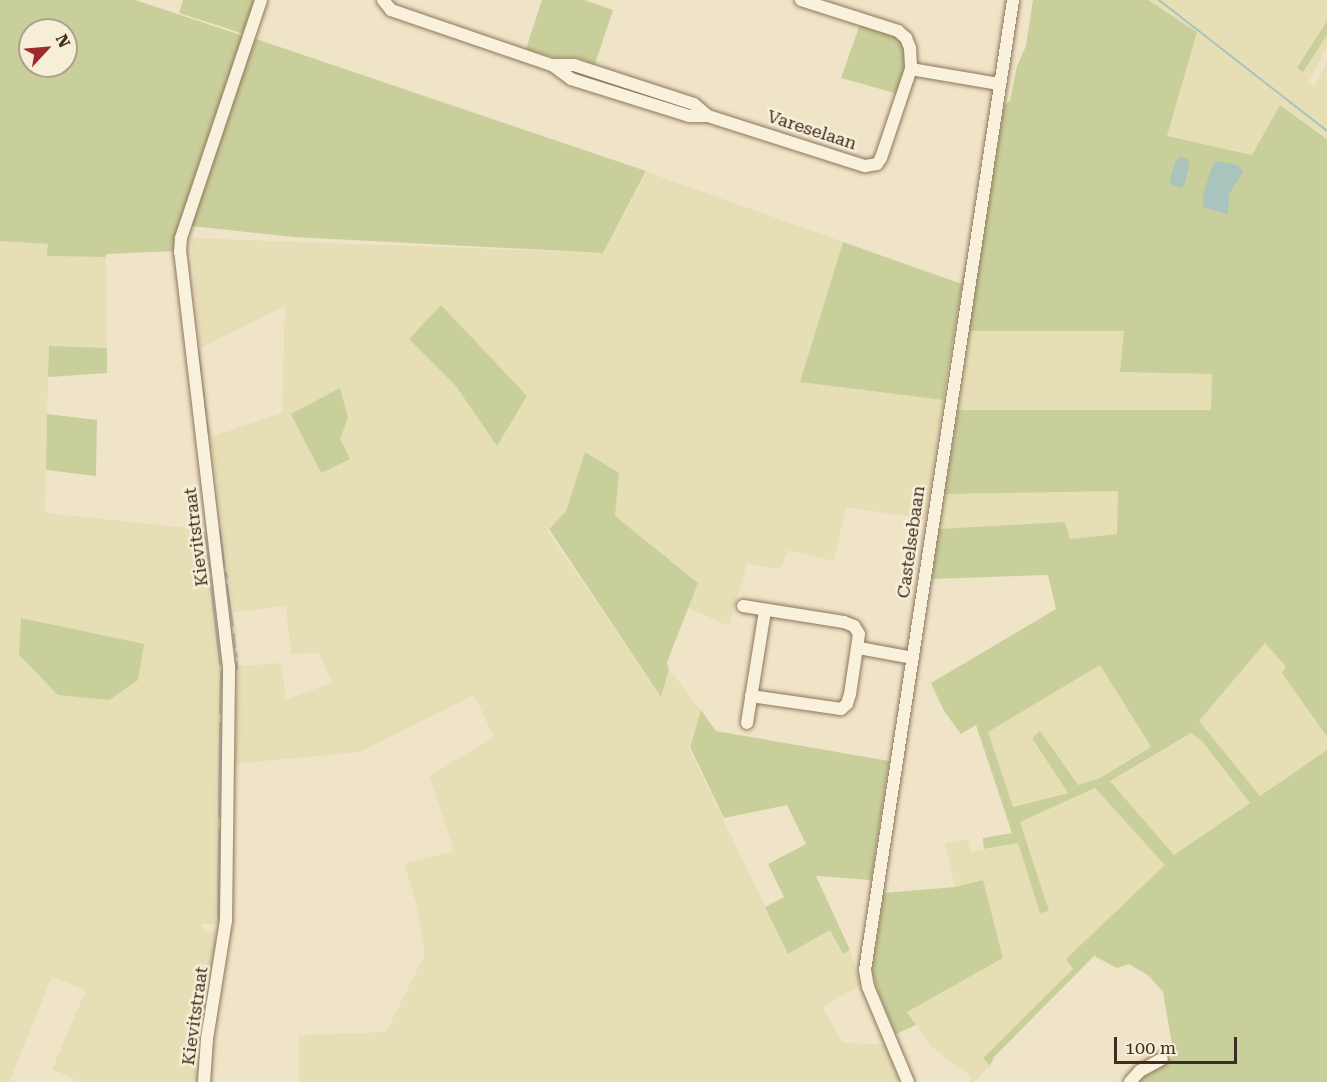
<!DOCTYPE html>
<style>
body{margin:0}
#map{position:relative;width:1327px;height:1082px;overflow:hidden;background:#f0e4c8;font-family:"Roboto Serif",serif}
div>[style]{position:absolute}
.farmland>*{inset:0;background:#e6deb5}
.green>*{inset:0;background:#c9cf9b}
.water>*{inset:0;background:#a9c4bc}
.stream>*{height:2px;margin:-1px;padding:0 1px;transform-origin:1px;border-radius:1px;background:#a9c4bc}
.roads{filter:drop-shadow(0 0 2px #8d765c) drop-shadow(0 0 2px #8d765c)}
.minor>*{height:12px;margin:-6px;padding:0 6px;transform-origin:6px;border-radius:6px;background:#faf1dc}
span{translate:-50% -50%;white-space:nowrap;text-align:center;line-height:1.15;-webkit-text-stroke:5px #f7eed8;paint-order:stroke}
.street-label{font-size:18px;color:#3d2e20}
.north{position:absolute;left:18px;top:18px;width:60px;height:60px;box-sizing:border-box;background:#f7eed8;border:2px solid #ada18e;border-radius:50%;rotate:64deg;font-size:16px;font-weight:700;line-height:24px;text-align:center;color:#3d2e20}
.north::after{content:'';display:block;margin:auto;width:21px;height:27px;background:#9e2a2b;clip-path:polygon(50% 0,100% 100%,50% 72%,0 100%)}
.scale{position:absolute;left:1114px;top:1037px;width:123px;height:27px;box-sizing:border-box;border:3px solid #3d2e20;border-top:0;padding-left:8px;font-size:18px;line-height:21px;white-space:nowrap;color:#3d2e20;-webkit-text-stroke:4px #f7eed8;paint-order:stroke}
</style>
<div id="map">
<div class="farmland">
<i style="clip-path:polygon(1148px 0,1327px 0,1327px 47px,1308px 83px,1314px 86px,1327px 63px,1327px 138px,1281px 105px,1252px 155px,1166px 136px,1197px 32px)"></i>
<i style="clip-path:polygon(647px 172px,843px 242px,800px 382px,943px 400px,925px 519px,846px 507px,834px 561px,788px 550px,781px 569px,747px 564px,729px 626px,688px 608px,698px 583px,614px 516px,619px 473px,585px 452px,566px 511px,547px 530px,661px 697px,670px 670px,701px 711px,689px 748px,788px 954px,830px 930px,843px 954px,850px 950px,861px 985px,822px 1007px,843px 1043px,885px 1044px,900px 1082px,299px 1082px,299px 1035px,386px 1032px,425px 954px,416px 903px,404px 864px,454px 851px,429px 776px,494px 737px,474px 695px,359px 752px,234px 764px,239px 666px,281px 663px,286px 699px,332px 683px,319px 653px,291px 654px,286px 606px,233px 612px,211px 437px,282px 413px,285px 306px,200px 348px,191px 238px,603px 253px)"></i>
<i style="clip-path:polygon(0 241px,48px 244px,48px 256px,106px 257px,107px 373px,48px 377px,45px 513px,208px 530px,224px 669px,221px 924px,202px 924px,203px 931px,220px 932px,199px 1065px,200px 1082px,81px 1082px,52px 1069px,86px 990px,52px 977px,9px 1082px,0 1082px)"></i>
<i style="clip-path:polygon(969px 331px,1125px 331px,1120px 372px,1212px 374px,1211px 410px,958px 410px)"></i>
<i style="clip-path:polygon(1118px 490px,1118px 534px,1070px 539px,1064px 522px,939px 529px,945px 494px)"></i>
<i style="clip-path:polygon(1265px 643px,1286px 668px,1312px 717px,1327px 737px,1327px 750px,1260px 796px,1199px 721px)"></i>
<i style="clip-path:polygon(1100px 665px,1151px 747px,1100px 778px,1078px 785px,1040px 731px,1032px 738px,1068px 793px,1012px 807px,988px 732px)"></i>
<i style="clip-path:polygon(1191px 733px,1202px 741px,1250px 803px,1174px 855px,1110px 781px)"></i>
<i style="clip-path:polygon(1095px 788px,1166px 865px,1066px 959px,1073px 969px,983px 1058px,990px 1066px,974px 1082px,970px 1082px,970px 1076px,933px 1048px,907px 1012px,1003px 958px,983px 880px,955px 887px,945px 844px,968px 839px,971px 852px,1018px 843px,1040px 912px,1048px 911px,1020px 822px)"></i>
</div>
<div class="green">
<i style="clip-path:polygon(evenodd,0 0,135px 0,244px 36px,176px 251px,106px 254px,106px 257px,47px 256px,48px 244px,0 241px,0 0,30px 30px,66px 30px,66px 66px,30px 66px,30px 30px)"></i>
<i style="clip-path:polygon(183px 0,256px 0,244px 34px,179px 13px)"></i>
<i style="clip-path:polygon(542px 0,584px 0,613px 10px,595px 64px,576px 57px,553px 57px,526px 49px)"></i>
<i style="clip-path:polygon(evenodd,1033px 0,1148px 0,1197px 32px,1167px 136px,1252px 155px,1280px 105px,1327px 139px,1327px 737px,1282px 673px,1286px 667px,1265px 643px,1199px 721px,1260px 796px,1327px 750px,1327px 1082px,1136px 1082px,1143px 1075px,1174px 1056px,1163px 992px,1149px 976px,1129px 964px,1117px 968px,1094px 956px,994px 1057px,990px 1066px,983px 1058px,1073px 969px,1066px 959px,1165px 865px,1095px 788px,1020px 822px,1049px 911px,1040px 913px,1018px 843px,984px 849px,983px 838px,1012px 833px,976px 725px,961px 734px,944px 711px,931px 683px,1056px 609px,1048px 575px,932px 579px,939px 529px,1065px 522px,1070px 539px,1117px 534px,1118px 491px,945px 494px,958px 410px,1211px 410px,1212px 374px,1120px 372px,1124px 331px,969px 331px,1004px 105px,1010px 101px,1017px 66px,1026px 46px,1033px 0,1100px 665px,1151px 747px,1100px 778px,1078px 785px,1040px 731px,1032px 738px,1068px 793px,1013px 807px,988px 732px,1100px 665px,1033px 0,1191px 733px,1202px 741px,1250px 803px,1174px 855px,1110px 781px,1191px 733px)"></i>
<i style="clip-path:polygon(1327px 21px,1327px 35px,1303px 72px,1297px 68px)"></i>
<i style="clip-path:polygon(860px 24px,898px 37px,905px 45px,906px 63px,898px 94px,841px 78px)"></i>
<i style="clip-path:polygon(253px 38px,646px 171px,603px 253px,294px 237px,191px 226px)"></i>
<i style="clip-path:polygon(843px 242px,962px 284px,943px 400px,800px 382px)"></i>
<i style="clip-path:polygon(441px 305px,527px 396px,497px 446px,456px 386px,409px 339px)"></i>
<i style="clip-path:polygon(49px 346px,107px 348px,107px 373px,48px 377px)"></i>
<i style="clip-path:polygon(340px 388px,348px 418px,340px 439px,350px 459px,321px 473px,291px 414px)"></i>
<i style="clip-path:polygon(47px 414px,97px 420px,96px 476px,46px 470px)"></i>
<i style="clip-path:polygon(585px 452px,619px 473px,615px 516px,698px 583px,667px 662px,669px 670px,661px 697px,549px 529px,566px 511px)"></i>
<i style="clip-path:polygon(21px 618px,144px 644px,138px 680px,109px 700px,58px 695px,19px 655px)"></i>
<i style="clip-path:polygon(701px 710px,716px 731px,889px 761px,871px 880px,816px 876px,850px 950px,843px 954px,830px 930px,788px 954px,765px 907px,784px 897px,768px 864px,806px 844px,787px 805px,724px 818px,690px 747px)"></i>
<i style="clip-path:polygon(983px 880px,1003px 958px,907px 1012px,916px 1025px,896px 1034px,878px 992px,872px 971px,884px 893px,955px 887px)"></i>
</div>
<div class="water">
<i style="clip-path:polygon(1180px 157px,1187px 159px,1190px 163px,1184px 185px,1181px 188px,1169px 183px,1176px 160px)"></i>
<i style="clip-path:polygon(1218px 161px,1238px 165px,1243px 172px,1229px 194px,1228px 214px,1203px 207px,1203px 195px,1213px 164px)"></i>
</div>
<div class="stream">
<i style="left:1159px;top:0;width:213px;rotate:37.9deg"></i>
<i style="left:198px;top:352px;width:21px;rotate:82deg"></i>
<i style="left:201px;top:380px;width:17px;rotate:80deg"></i>
<i style="left:204px;top:401px;width:14px;rotate:82deg"></i>
<i style="left:207px;top:422px;width:12px;rotate:85deg"></i>
<i style="left:220px;top:531px;width:35px;rotate:83deg"></i>
<i style="left:205px;top:535px;width:36px;rotate:82deg"></i>
<i style="left:226px;top:573px;width:5px;rotate:79deg"></i>
<i style="left:210px;top:579px;width:86px;rotate:83.3deg"></i>
<i style="left:227px;top:585px;width:41px;rotate:81.7deg"></i>
<i style="left:234px;top:634px;width:13px;rotate:86deg"></i>
<i style="left:236px;top:653px;width:4px;rotate:76deg"></i>
<i style="left:237px;top:662px;width:7px;rotate:90deg"></i>
<i style="left:220px;top:713px;width:42px;rotate:-88.6deg"></i>
<i style="left:219px;top:817px;width:94px;rotate:-89.4deg"></i>
<i style="left:218px;top:918px;width:88px;rotate:-89.3deg"></i>
</div>
<div class="roads">
<div class="minor">
<i style="left:383px;top:0;width:13px;rotate:51deg"></i>
<i style="left:391px;top:10px;width:170px;rotate:18.9deg"></i>
<i style="left:552px;top:65px;width:24px;rotate:36deg"></i>
<i style="left:571px;top:79px;width:124px;rotate:17.4deg"></i>
<i style="left:689px;top:116px;width:19px"></i>
<i style="left:708px;top:116px;width:165px;rotate:17.7deg"></i>
<i style="left:865px;top:166px;width:12px;rotate:-9deg"></i>
<i style="left:877px;top:164px;width:7px;rotate:-56deg"></i>
<i style="left:881px;top:158px;width:94px;rotate:-71.4deg"></i>
<i style="left:801px;top:0;width:102px;rotate:17.7deg"></i>
<i style="left:898px;top:31px;width:11px;rotate:41deg"></i>
<i style="left:906px;top:38px;width:11px;rotate:68deg"></i>
<i style="left:910px;top:48px;width:21px;rotate:87deg"></i>
<i style="left:911px;top:69px;width:89px;rotate:9.7deg"></i>
<i style="left:552px;top:65px;width:22px"></i>
<i style="left:574px;top:65px;width:126px;rotate:18deg"></i>
<i style="left:694px;top:104px;width:18px;rotate:41deg"></i>
<i style="left:743px;top:606px;width:102px;rotate:9deg"></i>
<i style="left:844px;top:622px;width:11px;rotate:22deg"></i>
<i style="left:854px;top:626px;width:9px;rotate:58deg"></i>
<i style="left:859px;top:634px;width:61px;rotate:98.5deg"></i>
<i style="left:850px;top:694px;width:10px;rotate:107deg"></i>
<i style="left:847px;top:704px;width:8px;rotate:140deg"></i>
<i style="left:841px;top:709px;width:91px;rotate:-171.8deg"></i>
<i style="left:859px;top:648px;width:55px;rotate:10.5deg"></i>
<i style="left:747px;top:723px;width:114px;rotate:-80.9deg"></i>
<i style="left:204px;top:1082px;width:43px;rotate:-86deg"></i>
<i style="left:207px;top:1039px;width:120px;rotate:-80.9deg"></i>
<i style="left:226px;top:921px;width:254px;rotate:-89.3deg"></i>
<i style="left:229px;top:667px;width:418px;rotate:-96.7deg"></i>
<i style="left:180px;top:252px;width:14px;rotate:-86deg"></i>
<i style="left:181px;top:238px;width:251px;rotate:-71.4deg"></i>
<i style="left:908px;top:1082px;width:103px;rotate:-112.8deg"></i>
<i style="left:868px;top:987px;width:17px;rotate:-100deg"></i>
<i style="left:865px;top:970px;width:981px;rotate:-81.32deg"></i>
<i style="left:1130px;top:1082px;width:15px;rotate:-48deg"></i>
<i style="left:1140px;top:1071px;width:25px;rotate:-29deg"></i>
</div>
</div>
<div class="street-label">
<span style="left:812px;top:130px;rotate:18deg">Vareselaan</span>
<span style="left:196px;top:537px;rotate:-97deg">Kievitstraat</span>
<span style="left:911px;top:542px;rotate:-82deg">Castelsebaan</span>
<span style="left:195px;top:1016px;rotate:-82deg">Kievitstraat</span>
</div>
<div class="north">N</div>
<div class="scale">100 m</div>
</div>
